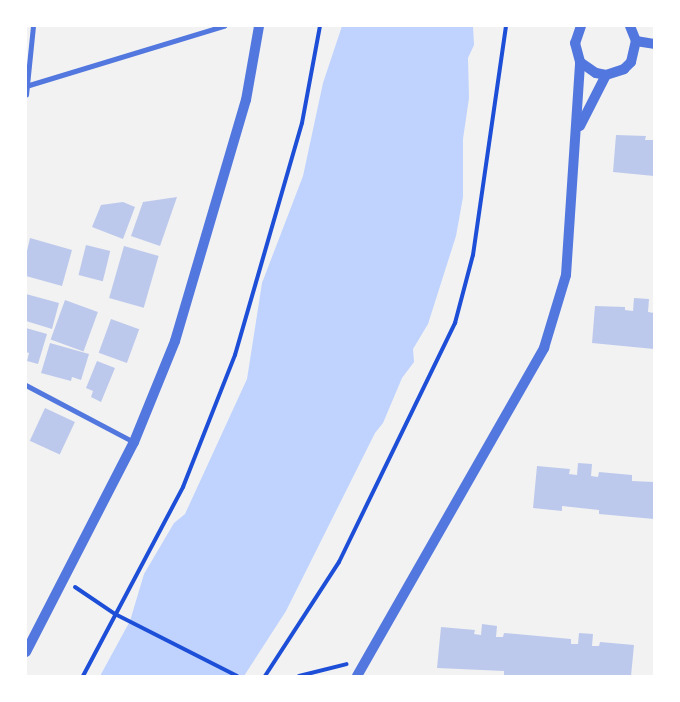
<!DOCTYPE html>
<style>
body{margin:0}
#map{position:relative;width:680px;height:702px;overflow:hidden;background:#f2f2f2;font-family:"PT Sans",sans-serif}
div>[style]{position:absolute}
.water>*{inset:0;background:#bfd3fe}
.building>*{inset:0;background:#bdc9ec;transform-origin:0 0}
.path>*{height:4px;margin:-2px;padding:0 2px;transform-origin:2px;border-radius:2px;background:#1d4ed8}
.service>*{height:4.5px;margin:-2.25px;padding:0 2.25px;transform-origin:2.25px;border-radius:2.25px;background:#5277de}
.tertiary>*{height:10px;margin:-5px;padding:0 5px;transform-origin:5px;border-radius:5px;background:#5277de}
span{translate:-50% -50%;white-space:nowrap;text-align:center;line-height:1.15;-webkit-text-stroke:6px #fff;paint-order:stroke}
.frame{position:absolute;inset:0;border:27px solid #fff;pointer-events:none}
</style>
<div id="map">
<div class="water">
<i style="clip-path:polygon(342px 26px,473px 26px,474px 45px,468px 58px,469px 98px,463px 139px,463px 197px,456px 236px,428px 324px,413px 349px,414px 362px,402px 378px,383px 423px,375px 433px,286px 611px,244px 676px,100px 676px,130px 621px,144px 574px,174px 523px,185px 514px,247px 379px,262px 283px,303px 176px,323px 83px)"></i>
</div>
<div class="building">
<i style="clip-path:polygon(616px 135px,646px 136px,645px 140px,654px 140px,654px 176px,613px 172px)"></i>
<i style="clip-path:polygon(177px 197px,160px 246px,131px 236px,143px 202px)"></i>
<i style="clip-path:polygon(123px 202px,135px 207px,123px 239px,92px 227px,101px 205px)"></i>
<i style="clip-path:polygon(30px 238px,72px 250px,62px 286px,26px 276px,26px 255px)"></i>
<i style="left:86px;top:245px;width:25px;height:31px;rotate:14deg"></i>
<i style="left:124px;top:246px;width:36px;height:54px;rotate:16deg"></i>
<i style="clip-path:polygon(26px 294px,59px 303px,52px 329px,26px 321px)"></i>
<i style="clip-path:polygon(634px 298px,649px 299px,648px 312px,654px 313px,654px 349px,592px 343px,595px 306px,625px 307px,625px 310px,633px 311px)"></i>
<i style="left:65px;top:300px;width:35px;height:42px;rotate:20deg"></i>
<i style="left:111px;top:319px;width:30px;height:36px;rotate:20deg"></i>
<i style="clip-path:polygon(26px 328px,47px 334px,38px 364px,27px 361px,29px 353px,26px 352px)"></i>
<i style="clip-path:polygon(50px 343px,89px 354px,81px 380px,72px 377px,71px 381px,41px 373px)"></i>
<i style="clip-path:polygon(97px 361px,115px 368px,101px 402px,91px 397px,93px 391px,86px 388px)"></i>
<i style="left:45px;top:408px;width:33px;height:36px;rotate:25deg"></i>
<i style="clip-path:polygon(578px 463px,592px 464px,591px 476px,598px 477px,599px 472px,632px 475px,632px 481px,654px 482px,654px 519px,599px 514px,599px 510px,562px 506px,562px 511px,533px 508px,537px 466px,570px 469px,569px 474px,577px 475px)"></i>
<i style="clip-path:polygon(482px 624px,497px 626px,496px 637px,503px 637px,504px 633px,571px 639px,571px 644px,578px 644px,579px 633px,593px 634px,592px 646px,599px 646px,600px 642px,634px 645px,631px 676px,524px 676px,504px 675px,504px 671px,437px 668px,441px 627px,475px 630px,474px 634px,481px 635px)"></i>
</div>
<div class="path">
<i style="left:75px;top:587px;width:48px;rotate:34deg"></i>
<i style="left:115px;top:614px;width:137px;rotate:26.9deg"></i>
<i style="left:83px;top:676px;width:214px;rotate:-62.1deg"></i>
<i style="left:183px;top:487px;width:142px;rotate:-68.5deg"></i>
<i style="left:235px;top:355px;width:241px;rotate:-73.9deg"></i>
<i style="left:302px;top:123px;width:99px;rotate:-79.5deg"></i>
<i style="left:265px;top:676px;width:136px;rotate:-57deg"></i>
<i style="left:339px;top:562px;width:266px;rotate:-64.1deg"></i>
<i style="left:455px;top:323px;width:70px;rotate:-75.2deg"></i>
<i style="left:473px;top:255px;width:231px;rotate:-81.8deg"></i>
<i style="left:299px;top:676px;width:49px;rotate:-14deg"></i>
</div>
<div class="service">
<i style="left:26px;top:86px;width:207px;rotate:-16.9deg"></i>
<i style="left:26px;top:95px;width:69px;rotate:-84.2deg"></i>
<i style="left:26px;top:385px;width:122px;rotate:27.8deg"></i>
</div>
<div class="tertiary">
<i style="left:581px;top:26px;width:18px;rotate:109deg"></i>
<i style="left:575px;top:43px;width:20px;rotate:75deg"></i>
<i style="left:580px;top:62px;width:19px;rotate:35deg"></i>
<i style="left:596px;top:73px;width:10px;rotate:11deg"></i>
<i style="left:606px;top:75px;width:19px;rotate:-18deg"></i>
<i style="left:624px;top:69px;width:10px;rotate:-45deg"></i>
<i style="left:631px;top:62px;width:22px;rotate:-77deg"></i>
<i style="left:636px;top:41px;width:16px;rotate:-112deg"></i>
<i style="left:636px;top:41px;width:18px;rotate:9deg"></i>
<i style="left:580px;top:126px;width:57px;rotate:-63deg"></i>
<i style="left:26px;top:652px;width:236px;rotate:-62.8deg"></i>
<i style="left:134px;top:442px;width:109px;rotate:-67.9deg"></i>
<i style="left:175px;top:341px;width:251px;rotate:-73.6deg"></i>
<i style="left:246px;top:100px;width:75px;rotate:-80deg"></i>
<i style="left:357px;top:676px;width:378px;rotate:-60.3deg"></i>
<i style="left:544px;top:348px;width:76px;rotate:-73.2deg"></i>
<i style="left:566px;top:275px;width:213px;rotate:-86.2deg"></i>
</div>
<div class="frame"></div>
</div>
